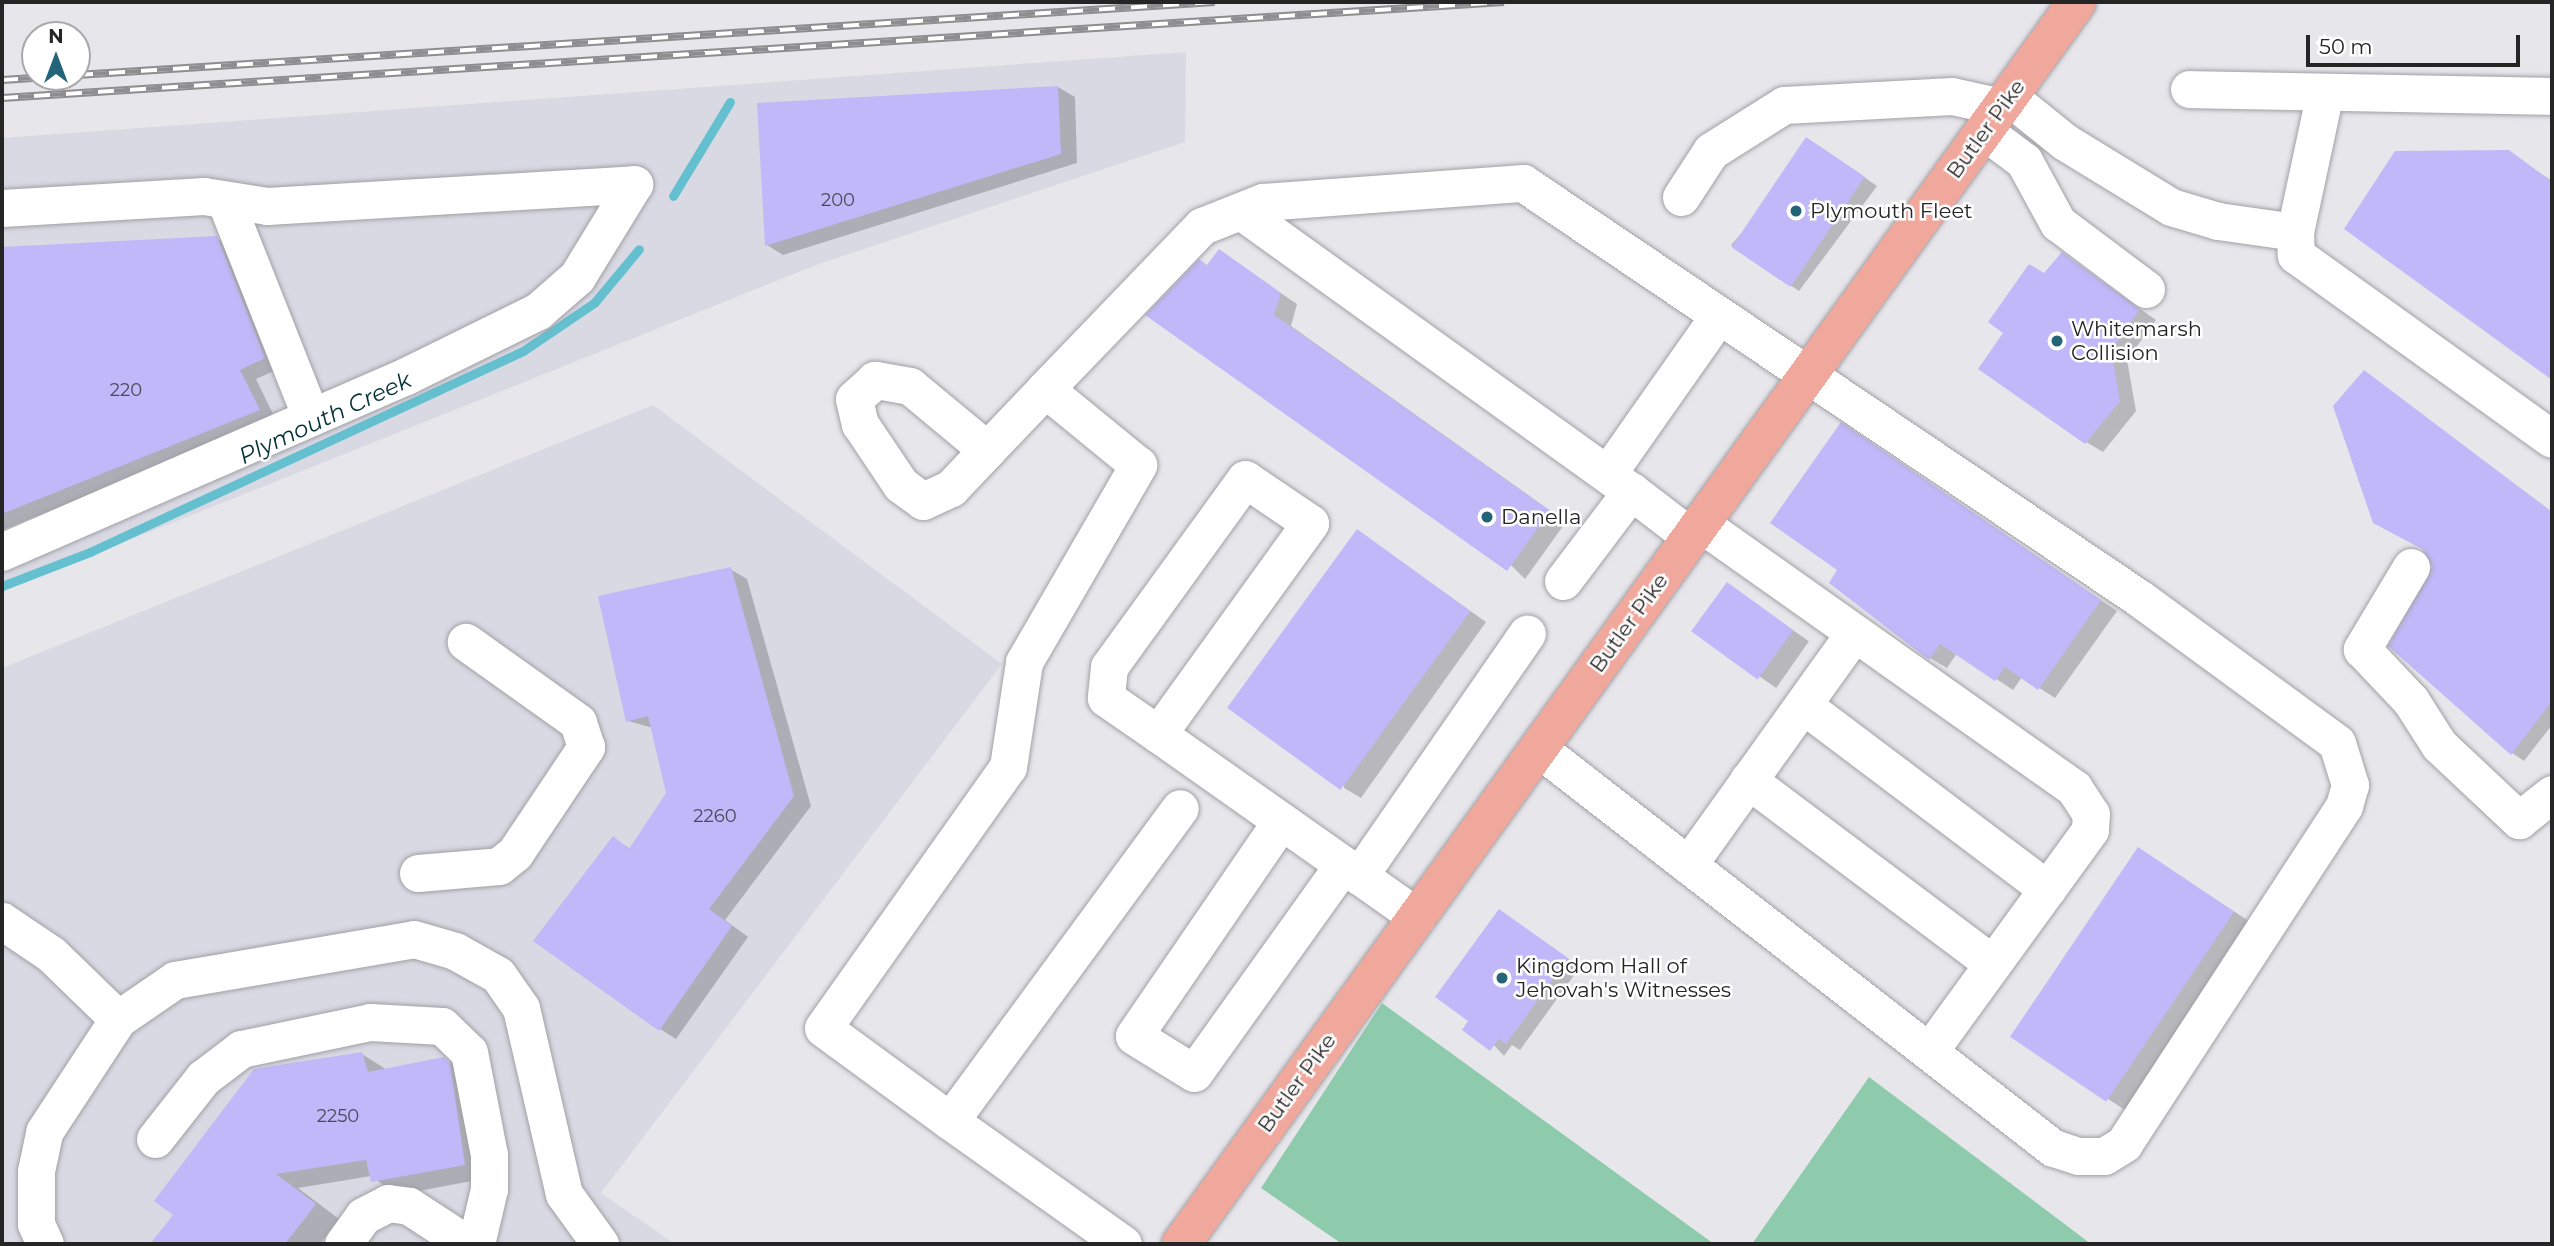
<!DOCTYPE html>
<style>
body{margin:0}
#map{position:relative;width:2554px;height:1246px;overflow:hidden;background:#e7e6eb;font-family:Montserrat,sans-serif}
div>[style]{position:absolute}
.built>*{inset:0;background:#d9d9e4}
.green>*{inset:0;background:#8dcbac}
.shadow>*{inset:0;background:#0003;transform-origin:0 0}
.stream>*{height:9px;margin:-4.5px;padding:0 4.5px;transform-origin:4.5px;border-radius:4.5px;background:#64bfcf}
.building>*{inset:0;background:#c0b8f8;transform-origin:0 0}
.roads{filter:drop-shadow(0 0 2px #a1a0a5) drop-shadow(0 0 2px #a1a0a5)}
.minor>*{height:37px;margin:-18.5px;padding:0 18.5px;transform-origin:18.5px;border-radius:18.5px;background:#fff}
.major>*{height:38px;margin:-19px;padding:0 19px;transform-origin:19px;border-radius:19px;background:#f0a89d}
.rail>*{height:8px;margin-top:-4px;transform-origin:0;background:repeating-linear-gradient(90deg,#fff 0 16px,#8e8d90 0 32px);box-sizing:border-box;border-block:2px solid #8e8d90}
.dots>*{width:19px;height:19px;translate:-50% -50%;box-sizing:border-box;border:4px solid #fff;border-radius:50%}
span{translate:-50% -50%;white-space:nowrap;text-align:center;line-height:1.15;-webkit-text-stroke:5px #fff;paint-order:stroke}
.number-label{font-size:18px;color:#4c4a5a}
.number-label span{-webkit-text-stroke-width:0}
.street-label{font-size:21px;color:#252526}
.poi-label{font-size:21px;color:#252526}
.left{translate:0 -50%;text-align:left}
.water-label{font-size:23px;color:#023037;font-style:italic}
.frame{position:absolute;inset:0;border:4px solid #252526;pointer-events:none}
.north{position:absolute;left:21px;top:21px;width:70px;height:70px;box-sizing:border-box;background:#fff;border:2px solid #a8a8a8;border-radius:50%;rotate:0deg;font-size:19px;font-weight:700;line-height:28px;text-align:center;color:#252526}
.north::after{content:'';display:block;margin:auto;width:24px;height:32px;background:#246479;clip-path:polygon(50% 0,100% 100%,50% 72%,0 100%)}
.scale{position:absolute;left:2306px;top:35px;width:214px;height:32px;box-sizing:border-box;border:4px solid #252526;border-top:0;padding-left:9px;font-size:21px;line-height:24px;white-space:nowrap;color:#252526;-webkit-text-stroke:5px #fff;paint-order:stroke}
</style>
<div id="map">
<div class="built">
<i style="clip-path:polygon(1186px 52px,1185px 142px,819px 264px,2px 591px,2px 138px)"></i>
<i style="clip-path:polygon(653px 405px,1002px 664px,601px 1193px,675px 1244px,2px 1244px,2px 668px)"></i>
</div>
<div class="green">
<i style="clip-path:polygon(1382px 1003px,1714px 1244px,1342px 1244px,1261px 1188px)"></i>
<i style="clip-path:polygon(1869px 1077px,2091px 1244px,1752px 1244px)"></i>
</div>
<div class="shadow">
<i style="clip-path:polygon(1058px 87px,1075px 97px,1077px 163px,783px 255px,767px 245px)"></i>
<i style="clip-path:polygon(1819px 146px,1877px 186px,1799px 291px,1731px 245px)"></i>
<i style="clip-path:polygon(2509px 152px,2552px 181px,2552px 378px,2346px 229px)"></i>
<i style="clip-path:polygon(216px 238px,234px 248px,281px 368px,256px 379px,276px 420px,2px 530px,2px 248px)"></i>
<i style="clip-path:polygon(1219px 251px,1297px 304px,1291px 326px,1566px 522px,1525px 579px,1208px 266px)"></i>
<i style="clip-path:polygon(2062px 254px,2156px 320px,2127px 360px,2136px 411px,2103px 452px,2086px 442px,2044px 275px)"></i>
<i style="clip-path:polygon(2364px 372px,2552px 512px,2552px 725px,2524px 761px,2512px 753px,2434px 567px)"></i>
<i style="clip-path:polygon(1858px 434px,2117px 611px,2055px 698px,2022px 677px,2013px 690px,1957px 653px,1947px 668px,1930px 658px,1840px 570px)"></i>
<i style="clip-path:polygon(1358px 531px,1486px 622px,1361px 798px,1344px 788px)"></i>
<i style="clip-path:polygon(730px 569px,747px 579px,811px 806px,725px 920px,748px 937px,676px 1039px,660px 1029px,613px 839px,631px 849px,668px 793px,653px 728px,628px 721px)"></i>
<i style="left:1727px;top:584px;width:100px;height:57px;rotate:35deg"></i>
<i style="left:2138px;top:849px;width:134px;height:226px;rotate:33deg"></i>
<i style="clip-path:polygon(1512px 919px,1580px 967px,1520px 1050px,1512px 1045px,1504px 1056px,1471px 1020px)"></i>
<i style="clip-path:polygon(362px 1054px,387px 1070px,443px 1059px,468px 1073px,488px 1178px,397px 1195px,371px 1176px,298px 1188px,339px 1219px,320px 1244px,153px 1244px,176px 1215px)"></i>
</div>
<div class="stream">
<i style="left:673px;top:196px;width:110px;rotate:-58.8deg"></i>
<i style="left:2px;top:586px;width:94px;rotate:-21.1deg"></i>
<i style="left:90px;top:552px;width:477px;rotate:-24.9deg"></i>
<i style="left:523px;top:351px;width:86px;rotate:-34.1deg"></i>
<i style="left:594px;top:303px;width:70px;rotate:-50.2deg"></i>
</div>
<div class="building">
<i style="clip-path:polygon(1058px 86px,1061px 154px,765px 246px,757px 103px)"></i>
<i style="left:1806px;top:137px;width:71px;height:133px;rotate:34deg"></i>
<i style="clip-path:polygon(2509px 150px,2552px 182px,2552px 380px,2344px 229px,2395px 151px)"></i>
<i style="clip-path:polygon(217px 236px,265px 358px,240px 370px,260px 410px,2px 514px,2px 247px)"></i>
<i style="clip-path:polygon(1219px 249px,1281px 293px,1274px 315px,1550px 511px,1507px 571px,1145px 315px,1199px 259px,1207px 265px)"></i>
<i style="clip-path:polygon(2062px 252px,2140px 309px,2111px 350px,2120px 401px,2085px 444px,1978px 369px,2003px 333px,1988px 322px,2029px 264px,2044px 273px)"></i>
<i style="clip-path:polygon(2364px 370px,2552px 512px,2552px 701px,2511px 755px,2388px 646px,2432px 567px,2422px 549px,2373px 523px,2333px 406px)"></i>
<i style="clip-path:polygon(1841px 422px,2101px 600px,2038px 690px,2005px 667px,1995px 681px,1940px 644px,1929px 660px,1829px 583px,1837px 570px,1770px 523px)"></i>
<i style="left:1357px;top:529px;width:140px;height:221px;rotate:36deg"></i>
<i style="clip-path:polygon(731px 567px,794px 796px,709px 909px,732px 926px,659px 1031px,533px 941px,613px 836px,629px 849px,666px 793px,648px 716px,626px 722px,598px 596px)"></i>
<i style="left:1727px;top:582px;width:82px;height:61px;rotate:36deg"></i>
<i style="left:2138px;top:847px;width:116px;height:229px;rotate:34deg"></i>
<i style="clip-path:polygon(1499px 909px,1568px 958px,1506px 1044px,1499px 1039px,1490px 1051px,1462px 1030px,1468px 1021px,1435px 997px)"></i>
<i style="clip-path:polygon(362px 1052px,368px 1072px,444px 1057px,450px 1063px,465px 1165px,371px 1182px,366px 1160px,276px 1174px,316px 1204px,285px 1244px,150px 1244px,173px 1215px,154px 1201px,254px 1069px)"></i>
</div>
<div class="roads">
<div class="minor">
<i style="left:2189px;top:89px;width:363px;rotate:1.1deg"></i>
<i style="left:2009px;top:97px;width:72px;rotate:38.8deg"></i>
<i style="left:2065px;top:142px;width:124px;rotate:31.5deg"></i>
<i style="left:2171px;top:207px;width:49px;rotate:16.6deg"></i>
<i style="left:2218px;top:221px;width:78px;rotate:8.1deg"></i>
<i style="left:2295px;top:232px;width:23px;rotate:88deg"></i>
<i style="left:2296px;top:255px;width:315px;rotate:35.7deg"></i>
<i style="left:1984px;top:131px;width:50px;rotate:36.9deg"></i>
<i style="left:2024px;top:161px;width:71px;rotate:61.3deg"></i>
<i style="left:2058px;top:223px;width:110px;rotate:36.9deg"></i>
<i style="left:1681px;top:197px;width:55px;rotate:-56.9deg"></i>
<i style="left:1711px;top:151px;width:86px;rotate:-32.2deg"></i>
<i style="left:1784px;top:105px;width:168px;rotate:-3.1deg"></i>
<i style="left:1952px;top:96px;width:51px;rotate:12.4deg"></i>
<i style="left:225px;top:200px;width:233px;rotate:68.4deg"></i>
<i style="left:2px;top:208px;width:202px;rotate:-3.4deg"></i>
<i style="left:204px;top:196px;width:64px;rotate:9deg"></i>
<i style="left:267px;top:206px;width:368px;rotate:-3.4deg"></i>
<i style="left:634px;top:184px;width:109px;rotate:121.5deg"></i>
<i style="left:577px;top:277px;width:52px;rotate:138.9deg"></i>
<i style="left:538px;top:311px;width:147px;rotate:153.8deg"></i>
<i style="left:406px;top:376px;width:441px;rotate:156.5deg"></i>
<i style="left:1245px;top:214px;width:475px;rotate:35.7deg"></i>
<i style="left:2295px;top:232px;width:143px;rotate:-77.9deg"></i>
<i style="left:987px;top:450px;width:100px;rotate:-140.3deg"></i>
<i style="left:910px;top:386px;width:36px;rotate:-170deg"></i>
<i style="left:875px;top:380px;width:28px;rotate:138deg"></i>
<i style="left:854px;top:399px;width:26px;rotate:77deg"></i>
<i style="left:860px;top:424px;width:73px;rotate:56.1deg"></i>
<i style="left:901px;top:485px;width:27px;rotate:36deg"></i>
<i style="left:923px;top:501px;width:31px;rotate:-25deg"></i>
<i style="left:951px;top:488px;width:52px;rotate:-46.5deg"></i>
<i style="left:987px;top:450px;width:84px;rotate:-46.4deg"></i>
<i style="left:1608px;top:473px;width:193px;rotate:-54.9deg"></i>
<i style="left:1701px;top:524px;width:457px;rotate:35.3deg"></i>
<i style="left:2074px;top:788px;width:31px;rotate:57deg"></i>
<i style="left:2091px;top:814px;width:16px;rotate:94deg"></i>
<i style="left:2090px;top:830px;width:274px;rotate:126deg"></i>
<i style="left:2411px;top:567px;width:96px;rotate:120.9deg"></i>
<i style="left:2362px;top:649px;width:71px;rotate:46.7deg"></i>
<i style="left:2411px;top:701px;width:52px;rotate:57.5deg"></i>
<i style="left:2439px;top:745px;width:110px;rotate:43.2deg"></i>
<i style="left:2519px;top:820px;width:42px;rotate:-38.2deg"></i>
<i style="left:1563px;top:581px;width:113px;rotate:-52.9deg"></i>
<i style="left:1631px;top:491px;width:76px;rotate:37.5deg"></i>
<i style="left:1803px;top:705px;width:306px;rotate:37deg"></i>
<i style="left:1158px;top:734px;width:260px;rotate:-54.2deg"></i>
<i style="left:1310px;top:523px;width:78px;rotate:-145.9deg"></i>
<i style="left:1245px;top:479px;width:232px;rotate:125.9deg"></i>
<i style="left:1109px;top:667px;width:31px;rotate:96deg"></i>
<i style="left:1106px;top:698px;width:63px;rotate:34.7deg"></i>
<i style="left:1158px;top:734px;width:317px;rotate:35.2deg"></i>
<i style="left:1748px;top:780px;width:306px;rotate:36.9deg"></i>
<i style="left:1281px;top:821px;width:260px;rotate:124.4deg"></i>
<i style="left:1134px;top:1036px;width:70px;rotate:31.7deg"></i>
<i style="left:1194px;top:1073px;width:256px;rotate:-54.4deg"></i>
<i style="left:1688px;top:865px;width:285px;rotate:-54.4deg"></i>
<i style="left:418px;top:873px;width:81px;rotate:-4.9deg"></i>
<i style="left:499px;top:866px;width:21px;rotate:-39deg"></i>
<i style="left:515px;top:853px;width:128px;rotate:-56.2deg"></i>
<i style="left:586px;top:747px;width:26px;rotate:-108deg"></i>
<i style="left:578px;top:722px;width:138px;rotate:-144.5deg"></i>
<i style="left:1359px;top:876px;width:295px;rotate:-55.3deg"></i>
<i style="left:2px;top:921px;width:59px;rotate:34deg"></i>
<i style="left:51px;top:954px;width:93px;rotate:44.1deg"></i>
<i style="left:950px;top:1121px;width:157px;rotate:-143.8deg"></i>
<i style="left:823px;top:1028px;width:320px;rotate:-54.7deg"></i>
<i style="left:1008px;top:767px;width:106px;rotate:-81.3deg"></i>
<i style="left:1024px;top:662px;width:228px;rotate:-59.9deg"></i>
<i style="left:1138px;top:465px;width:120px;rotate:-140.7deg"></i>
<i style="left:1045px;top:389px;width:226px;rotate:-46.1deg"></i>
<i style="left:1202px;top:226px;width:66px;rotate:-21.5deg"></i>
<i style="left:1263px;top:202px;width:261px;rotate:-4.2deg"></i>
<i style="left:1523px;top:183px;width:743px;rotate:33.97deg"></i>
<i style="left:2139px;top:598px;width:245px;rotate:36.2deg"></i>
<i style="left:2337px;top:743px;width:44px;rotate:72.8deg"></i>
<i style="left:2350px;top:785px;width:22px;rotate:106deg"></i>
<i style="left:2344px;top:806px;width:403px;rotate:123.1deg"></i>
<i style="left:2124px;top:1144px;width:23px;rotate:149deg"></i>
<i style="left:2104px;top:1156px;width:26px;rotate:180deg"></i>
<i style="left:2078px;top:1156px;width:26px;rotate:-162deg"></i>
<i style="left:2053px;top:1148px;width:651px;rotate:-142.18deg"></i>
<i style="left:155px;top:1139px;width:78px;rotate:-51.8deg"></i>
<i style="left:203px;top:1078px;width:48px;rotate:-37.3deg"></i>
<i style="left:241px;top:1049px;width:132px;rotate:-11.8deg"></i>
<i style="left:370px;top:1022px;width:72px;rotate:3.2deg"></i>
<i style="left:442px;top:1026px;width:37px;rotate:44deg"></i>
<i style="left:469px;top:1052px;width:105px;rotate:79deg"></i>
<i style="left:489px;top:1155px;width:34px;rotate:90deg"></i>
<i style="left:489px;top:1189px;width:57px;rotate:103.3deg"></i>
<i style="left:45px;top:1244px;width:22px;rotate:-114deg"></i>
<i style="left:36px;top:1224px;width:53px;rotate:-90deg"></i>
<i style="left:36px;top:1171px;width:40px;rotate:-78deg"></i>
<i style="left:44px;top:1132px;width:135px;rotate:-56.8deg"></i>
<i style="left:118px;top:1019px;width:69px;rotate:-34.4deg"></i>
<i style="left:175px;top:980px;width:242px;rotate:-9.7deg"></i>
<i style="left:414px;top:939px;width:43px;rotate:16.3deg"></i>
<i style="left:455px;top:951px;width:49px;rotate:29.2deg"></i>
<i style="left:498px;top:975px;width:40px;rotate:55.1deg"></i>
<i style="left:521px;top:1008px;width:191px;rotate:77deg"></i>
<i style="left:564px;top:1194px;width:62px;rotate:54.2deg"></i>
<i style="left:343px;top:1244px;width:34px;rotate:-54deg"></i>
<i style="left:363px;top:1216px;width:28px;rotate:-27deg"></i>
<i style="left:388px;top:1203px;width:21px;rotate:8deg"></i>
<i style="left:409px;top:1206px;width:69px;rotate:33.2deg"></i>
<i style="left:1123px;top:1244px;width:212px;rotate:-144.6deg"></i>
<i style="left:950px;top:1121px;width:388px;rotate:-53.7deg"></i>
</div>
<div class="major">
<i style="left:1181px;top:1244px;width:1531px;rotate:-54.19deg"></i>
</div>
</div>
<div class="rail">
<i style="left:77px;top:75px;width:1140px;rotate:-3.67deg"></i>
<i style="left:2px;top:80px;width:47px;rotate:-3.7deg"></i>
<i style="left:2px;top:98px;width:1505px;rotate:-3.66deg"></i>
</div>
<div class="dots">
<i style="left:1796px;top:211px;background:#246479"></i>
<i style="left:2057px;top:341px;background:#246479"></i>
<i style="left:1487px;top:517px;background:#246479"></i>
<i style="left:1502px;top:978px;background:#246479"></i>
</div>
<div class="number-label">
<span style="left:838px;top:200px">200</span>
<span style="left:126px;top:390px">220</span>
<span style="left:715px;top:816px">2260</span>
<span style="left:338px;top:1116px">2250</span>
</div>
<div class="street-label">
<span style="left:1986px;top:129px;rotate:-54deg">Butler Pike</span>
<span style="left:1629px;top:623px;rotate:-54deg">Butler Pike</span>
<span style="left:1297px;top:1083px;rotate:-54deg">Butler Pike</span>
</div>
<div class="poi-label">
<span class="left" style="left:1810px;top:211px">Plymouth Fleet</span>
<span class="left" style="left:2071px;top:341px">Whitemarsh<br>Collision</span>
<span class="left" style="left:1501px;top:517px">Danella</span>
<span class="left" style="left:1516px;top:978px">Kingdom Hall of<br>Jehovah's Witnesses</span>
</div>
<div class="water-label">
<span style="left:325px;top:418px;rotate:-25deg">Plymouth Creek</span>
</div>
<div class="frame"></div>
<div class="north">N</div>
<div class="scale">50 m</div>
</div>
